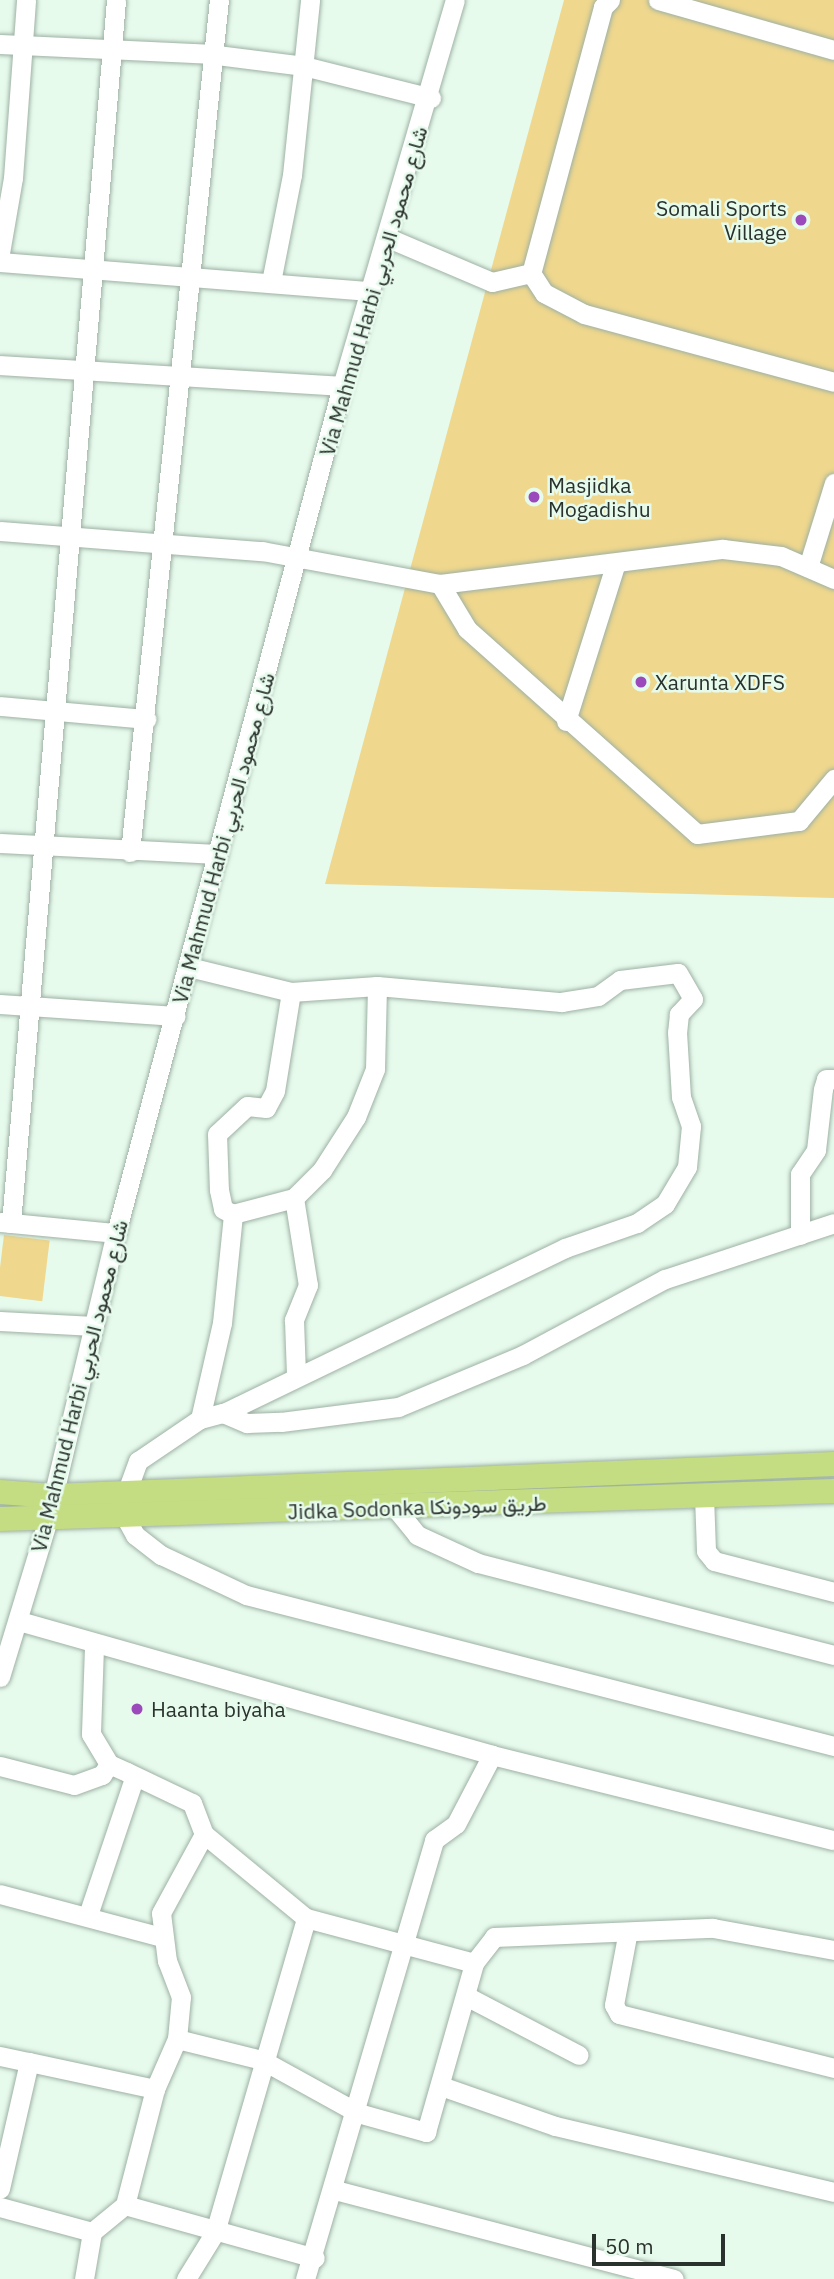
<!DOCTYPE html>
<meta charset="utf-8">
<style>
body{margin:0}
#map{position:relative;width:834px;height:2279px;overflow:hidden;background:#e7fbed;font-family:"IBM Plex Sans",Vazirmatn,sans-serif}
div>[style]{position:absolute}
.green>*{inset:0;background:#efd78d;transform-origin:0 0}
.roads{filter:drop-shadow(0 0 2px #9eb1a4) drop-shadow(0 0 2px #9eb1a4)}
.minor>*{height:19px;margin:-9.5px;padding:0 9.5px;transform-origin:9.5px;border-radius:9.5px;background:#fff}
.major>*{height:24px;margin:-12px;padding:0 12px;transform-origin:12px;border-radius:12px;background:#c4dc82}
.dots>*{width:19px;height:19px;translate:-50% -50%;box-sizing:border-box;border:4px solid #e7fbed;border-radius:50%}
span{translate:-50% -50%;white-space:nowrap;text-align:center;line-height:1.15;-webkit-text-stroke:5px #e7fbed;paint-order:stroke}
.poi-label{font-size:21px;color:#2a322d}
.right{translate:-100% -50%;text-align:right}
.left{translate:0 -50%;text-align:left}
.street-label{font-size:21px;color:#2a322d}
.scale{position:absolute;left:592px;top:2234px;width:133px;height:32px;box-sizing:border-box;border:4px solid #2a322d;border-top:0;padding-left:9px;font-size:21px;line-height:24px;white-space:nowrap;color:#2a322d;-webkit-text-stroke:5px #e7fbed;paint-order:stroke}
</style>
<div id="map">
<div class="green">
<i style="clip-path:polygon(564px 0,834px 0,834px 898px,325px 884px)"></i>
<i style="left:4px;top:1235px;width:46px;height:61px;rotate:7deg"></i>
</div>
<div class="roads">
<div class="minor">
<i style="left:610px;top:0;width:10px;rotate:135deg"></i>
<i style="left:603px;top:7px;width:276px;rotate:105.1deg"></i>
<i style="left:531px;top:273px;width:24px;rotate:57deg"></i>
<i style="left:544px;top:293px;width:45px;rotate:27.7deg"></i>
<i style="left:584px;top:314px;width:259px;rotate:15.2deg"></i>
<i style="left:658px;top:0;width:183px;rotate:15.9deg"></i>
<i style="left:0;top:44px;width:209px;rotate:2.7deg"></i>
<i style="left:209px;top:54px;width:96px;rotate:7.2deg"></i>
<i style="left:304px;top:66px;width:131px;rotate:14.1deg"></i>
<i style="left:386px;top:237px;width:115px;rotate:23deg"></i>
<i style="left:492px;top:282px;width:40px;rotate:-13deg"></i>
<i style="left:0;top:253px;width:76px;rotate:-80.2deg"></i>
<i style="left:13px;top:178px;width:178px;rotate:-85.8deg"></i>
<i style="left:0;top:262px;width:371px;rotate:4.5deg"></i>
<i style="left:271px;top:282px;width:109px;rotate:-78.9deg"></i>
<i style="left:292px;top:175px;width:176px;rotate:-84.1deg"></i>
<i style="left:0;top:365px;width:343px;rotate:3.5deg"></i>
<i style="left:0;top:531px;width:263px;rotate:4.4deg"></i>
<i style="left:262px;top:551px;width:181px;rotate:10.5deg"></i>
<i style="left:440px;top:584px;width:285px;rotate:-7.1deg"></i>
<i style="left:723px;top:549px;width:58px;rotate:6.9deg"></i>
<i style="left:781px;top:556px;width:58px;rotate:23.5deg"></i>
<i style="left:808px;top:567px;width:88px;rotate:-72.8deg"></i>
<i style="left:440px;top:584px;width:52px;rotate:59deg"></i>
<i style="left:467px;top:629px;width:308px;rotate:41.7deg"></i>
<i style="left:697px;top:834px;width:103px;rotate:-7.3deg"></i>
<i style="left:799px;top:821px;width:55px;rotate:-50.2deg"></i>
<i style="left:0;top:706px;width:147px;rotate:5.1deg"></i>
<i style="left:566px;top:721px;width:163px;rotate:-72.5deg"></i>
<i style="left:0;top:843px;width:218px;rotate:2.9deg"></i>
<i style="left:130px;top:852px;width:857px;rotate:-84.04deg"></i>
<i style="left:189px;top:967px;width:105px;rotate:13.8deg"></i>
<i style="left:291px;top:992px;width:86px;rotate:-4deg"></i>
<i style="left:377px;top:986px;width:185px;rotate:5deg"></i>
<i style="left:561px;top:1002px;width:37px;rotate:-9deg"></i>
<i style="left:598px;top:996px;width:27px;rotate:-36deg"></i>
<i style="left:620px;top:980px;width:58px;rotate:-6.9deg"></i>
<i style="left:678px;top:973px;width:30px;rotate:60deg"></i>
<i style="left:693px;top:999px;width:21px;rotate:133deg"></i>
<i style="left:679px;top:1014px;width:18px;rotate:96deg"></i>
<i style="left:677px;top:1032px;width:65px;rotate:86.5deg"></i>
<i style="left:681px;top:1097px;width:31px;rotate:71deg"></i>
<i style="left:691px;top:1126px;width:41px;rotate:95.6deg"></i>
<i style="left:687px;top:1167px;width:43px;rotate:120.7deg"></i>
<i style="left:665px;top:1204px;width:34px;rotate:146deg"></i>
<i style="left:637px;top:1223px;width:76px;rotate:160.9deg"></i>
<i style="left:565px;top:1248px;width:380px;rotate:154.2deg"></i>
<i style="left:291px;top:992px;width:100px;rotate:99.2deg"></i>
<i style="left:275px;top:1091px;width:19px;rotate:118deg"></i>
<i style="left:266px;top:1108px;width:19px;rotate:-174deg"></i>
<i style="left:247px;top:1106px;width:41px;rotate:137deg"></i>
<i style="left:217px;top:1134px;width:56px;rotate:88deg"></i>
<i style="left:219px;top:1190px;width:19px;rotate:78deg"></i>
<i style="left:223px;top:1209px;width:11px;rotate:27deg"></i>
<i style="left:233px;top:1214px;width:63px;rotate:-14.7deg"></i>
<i style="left:294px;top:1198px;width:40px;rotate:-45deg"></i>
<i style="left:322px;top:1170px;width:63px;rotate:-57.3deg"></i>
<i style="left:356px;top:1117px;width:52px;rotate:-68.4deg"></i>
<i style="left:375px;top:1069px;width:83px;rotate:-88.6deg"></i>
<i style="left:0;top:1004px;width:176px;rotate:3.9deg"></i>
<i style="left:294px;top:1198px;width:88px;rotate:80.9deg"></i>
<i style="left:308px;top:1285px;width:38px;rotate:112deg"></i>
<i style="left:294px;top:1320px;width:54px;rotate:87.9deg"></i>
<i style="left:1px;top:1222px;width:116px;rotate:5.5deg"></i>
<i style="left:11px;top:1223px;width:1227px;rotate:-85.09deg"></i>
<i style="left:800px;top:1235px;width:61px;rotate:-90deg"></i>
<i style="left:800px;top:1174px;width:29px;rotate:-56deg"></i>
<i style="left:816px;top:1150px;width:61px;rotate:-83.5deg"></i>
<i style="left:823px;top:1089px;width:10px;rotate:-73deg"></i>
<i style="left:826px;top:1079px;width:8px"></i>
<i style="left:0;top:1321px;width:94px;rotate:3deg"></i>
<i style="left:200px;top:1419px;width:98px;rotate:-77.1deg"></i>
<i style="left:222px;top:1323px;width:110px;rotate:-84.2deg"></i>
<i style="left:127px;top:1491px;width:32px;rotate:-70deg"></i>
<i style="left:138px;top:1461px;width:75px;rotate:-34.1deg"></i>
<i style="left:200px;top:1419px;width:24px;rotate:-15deg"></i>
<i style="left:223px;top:1413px;width:26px;rotate:23deg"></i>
<i style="left:247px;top:1423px;width:34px;rotate:-2deg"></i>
<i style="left:281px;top:1422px;width:118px;rotate:-7.3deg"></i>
<i style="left:398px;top:1407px;width:135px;rotate:-22.6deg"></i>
<i style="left:523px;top:1355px;width:161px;rotate:-28.2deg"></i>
<i style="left:665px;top:1279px;width:178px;rotate:-18.3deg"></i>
<i style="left:704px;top:1496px;width:55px;rotate:87.9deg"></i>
<i style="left:706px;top:1551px;width:13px;rotate:51deg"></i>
<i style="left:714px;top:1561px;width:124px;rotate:14.5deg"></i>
<i style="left:397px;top:1510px;width:32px;rotate:51deg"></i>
<i style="left:417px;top:1535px;width:67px;rotate:24.7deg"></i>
<i style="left:478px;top:1563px;width:368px;rotate:14.5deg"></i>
<i style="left:124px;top:1515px;width:23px;rotate:61deg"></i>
<i style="left:135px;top:1535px;width:33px;rotate:38deg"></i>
<i style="left:161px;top:1555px;width:94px;rotate:25.2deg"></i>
<i style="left:246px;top:1595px;width:607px;rotate:14.4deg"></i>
<i style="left:19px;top:1621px;width:492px;rotate:15.8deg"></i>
<i style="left:492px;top:1755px;width:352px;rotate:14deg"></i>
<i style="left:94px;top:1647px;width:87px;rotate:92deg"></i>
<i style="left:91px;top:1734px;width:35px;rotate:59deg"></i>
<i style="left:0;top:1677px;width:162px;rotate:-73.1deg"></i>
<i style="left:47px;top:1522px;width:297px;rotate:-76.6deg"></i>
<i style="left:116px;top:1233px;width:877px;rotate:-75.06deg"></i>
<i style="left:342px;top:386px;width:402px;rotate:-73.7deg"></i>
<i style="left:0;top:1766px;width:76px;rotate:14.4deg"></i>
<i style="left:74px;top:1785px;width:30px;rotate:-20deg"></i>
<i style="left:102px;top:1775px;width:13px;rotate:-58deg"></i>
<i style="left:109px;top:1764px;width:20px;rotate:24deg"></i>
<i style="left:127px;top:1772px;width:72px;rotate:25.5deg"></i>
<i style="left:192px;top:1803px;width:33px;rotate:69deg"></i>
<i style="left:204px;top:1834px;width:132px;rotate:39.5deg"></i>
<i style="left:306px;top:1918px;width:174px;rotate:15deg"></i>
<i style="left:474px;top:1963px;width:33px;rotate:-52deg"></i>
<i style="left:494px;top:1937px;width:219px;rotate:-2.4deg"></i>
<i style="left:713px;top:1928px;width:123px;rotate:10.3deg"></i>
<i style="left:0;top:1894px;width:168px;rotate:14.9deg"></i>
<i style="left:88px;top:1915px;width:145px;rotate:-71.4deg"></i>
<i style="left:627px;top:1936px;width:70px;rotate:100.7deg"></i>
<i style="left:614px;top:2005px;width:10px;rotate:61deg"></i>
<i style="left:619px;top:2014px;width:222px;rotate:14.1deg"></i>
<i style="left:466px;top:1996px;width:127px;rotate:27.6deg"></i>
<i style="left:177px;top:2039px;width:88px;rotate:13.9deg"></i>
<i style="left:262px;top:2060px;width:110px;rotate:28.9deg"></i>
<i style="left:358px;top:2113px;width:71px;rotate:15.6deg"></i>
<i style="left:426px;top:2132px;width:176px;rotate:-74.1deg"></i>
<i style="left:0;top:2056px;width:30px;rotate:12deg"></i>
<i style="left:29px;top:2062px;width:130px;rotate:102.9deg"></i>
<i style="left:29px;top:2062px;width:129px;rotate:12.1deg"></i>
<i style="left:441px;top:2086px;width:121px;rotate:19.3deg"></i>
<i style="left:555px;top:2126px;width:287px;rotate:13.3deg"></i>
<i style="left:335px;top:2190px;width:350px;rotate:14.7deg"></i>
<i style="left:125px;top:2205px;width:197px;rotate:15.6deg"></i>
<i style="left:0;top:2207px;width:95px;rotate:15.2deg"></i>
<i style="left:84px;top:2279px;width:48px;rotate:-80.3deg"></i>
<i style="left:92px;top:2232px;width:43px;rotate:-39.3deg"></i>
<i style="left:125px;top:2205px;width:120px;rotate:-75.5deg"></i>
<i style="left:155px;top:2089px;width:55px;rotate:-66.3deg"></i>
<i style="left:177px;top:2039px;width:42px;rotate:-84.6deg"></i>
<i style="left:181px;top:1997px;width:39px;rotate:-111deg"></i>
<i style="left:167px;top:1961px;width:48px;rotate:-97.1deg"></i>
<i style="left:161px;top:1913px;width:90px;rotate:-61.4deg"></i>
<i style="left:186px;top:2279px;width:55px;rotate:-58.3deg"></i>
<i style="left:215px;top:2232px;width:327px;rotate:-73.8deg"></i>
<i style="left:305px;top:2279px;width:458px;rotate:-73.6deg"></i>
<i style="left:434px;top:1840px;width:27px;rotate:-36deg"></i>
<i style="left:456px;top:1824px;width:78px;rotate:-62.4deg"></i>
</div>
<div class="major">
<i style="left:0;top:1492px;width:53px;rotate:4.3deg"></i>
<i style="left:53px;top:1496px;width:782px;rotate:-2.35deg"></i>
<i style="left:0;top:1519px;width:834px;rotate:-1.92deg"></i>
</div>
</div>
<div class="dots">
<i style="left:801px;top:220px;background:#9a4aba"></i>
<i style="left:534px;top:497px;background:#9a4aba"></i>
<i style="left:641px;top:682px;background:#9a4aba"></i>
<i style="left:137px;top:1709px;background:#9a4aba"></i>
</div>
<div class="poi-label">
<span class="right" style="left:787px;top:220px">Somali Sports<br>Village</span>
<span class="left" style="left:548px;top:497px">Masjidka<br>Mogadishu</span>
<span class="left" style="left:655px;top:682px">Xarunta XDFS</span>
<span class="left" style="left:151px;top:1709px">Haanta biyaha</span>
</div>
<div class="street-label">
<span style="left:373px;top:291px;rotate:-74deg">Via Mahmud Harbi شارع محمود الحربي</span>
<span style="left:223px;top:838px;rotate:-75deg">Via Mahmud Harbi شارع محمود الحربي</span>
<span style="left:79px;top:1386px;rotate:-76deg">Via Mahmud Harbi شارع محمود الحربي</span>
<span style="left:417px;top:1507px;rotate:-2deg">Jidka Sodonka طريق سودونكا</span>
</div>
<div class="scale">50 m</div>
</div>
